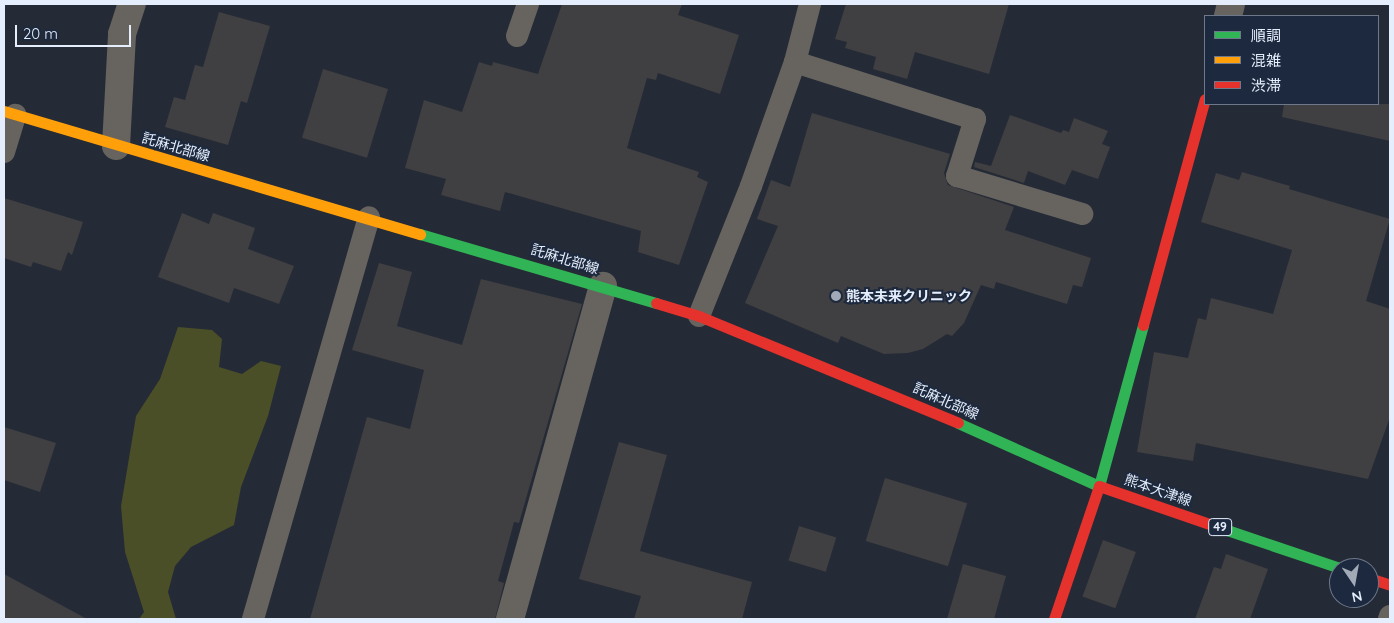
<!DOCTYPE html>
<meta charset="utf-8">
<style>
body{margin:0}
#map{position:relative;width:1394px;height:623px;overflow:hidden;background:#252b36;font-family:Quicksand,"Noto Sans JP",sans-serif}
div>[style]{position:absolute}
.green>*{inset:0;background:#4a4f27}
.building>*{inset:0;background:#403f41;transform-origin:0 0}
.lane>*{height:22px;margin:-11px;padding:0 11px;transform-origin:11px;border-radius:11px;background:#67645f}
.street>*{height:28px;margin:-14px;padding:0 14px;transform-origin:14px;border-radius:14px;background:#67645f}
.fast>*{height:11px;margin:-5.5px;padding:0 5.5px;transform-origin:5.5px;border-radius:5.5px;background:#30b455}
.slow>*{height:11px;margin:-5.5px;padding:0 5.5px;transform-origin:5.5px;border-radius:5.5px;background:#ff9f0a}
.jam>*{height:11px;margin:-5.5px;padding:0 5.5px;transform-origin:5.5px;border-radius:5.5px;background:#e5322d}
.dots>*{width:14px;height:14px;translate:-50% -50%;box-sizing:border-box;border:2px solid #1d293e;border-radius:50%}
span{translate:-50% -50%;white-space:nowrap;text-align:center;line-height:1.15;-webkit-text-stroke:4px #1d293e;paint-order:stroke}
.shield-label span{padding:1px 4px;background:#1d293e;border:1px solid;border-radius:4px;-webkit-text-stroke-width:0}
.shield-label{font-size:12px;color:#e5eefc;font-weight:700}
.street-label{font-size:14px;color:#e5eefc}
.poi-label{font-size:14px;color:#e5eefc;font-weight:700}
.left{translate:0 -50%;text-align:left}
.frame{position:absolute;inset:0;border:5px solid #e5eefc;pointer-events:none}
.legend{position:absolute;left:1204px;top:15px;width:175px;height:90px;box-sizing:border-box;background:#1d293e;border:1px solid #6d788a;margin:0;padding:6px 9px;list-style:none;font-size:15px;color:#e5eefc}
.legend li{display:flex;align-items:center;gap:10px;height:25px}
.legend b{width:25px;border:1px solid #6d788a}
.north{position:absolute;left:1329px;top:558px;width:50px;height:50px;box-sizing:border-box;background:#1d293e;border:1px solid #6d788a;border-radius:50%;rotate:168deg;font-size:14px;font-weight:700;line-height:20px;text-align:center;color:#e5eefc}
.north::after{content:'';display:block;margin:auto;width:18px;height:22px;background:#a2aab7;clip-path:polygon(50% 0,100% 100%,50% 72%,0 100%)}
.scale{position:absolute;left:15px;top:25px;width:116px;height:22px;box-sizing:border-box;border:2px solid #e5eefc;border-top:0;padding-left:6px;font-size:15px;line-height:18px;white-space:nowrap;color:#e5eefc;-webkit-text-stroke:4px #1d293e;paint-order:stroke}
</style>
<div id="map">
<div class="green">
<i style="clip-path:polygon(178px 327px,212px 330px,222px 339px,219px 367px,242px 374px,261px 361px,281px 366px,268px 416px,241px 487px,234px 525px,191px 547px,175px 566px,168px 592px,176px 619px,139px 619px,144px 612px,125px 552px,121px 506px,136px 416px,160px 379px)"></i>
</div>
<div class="building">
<i style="clip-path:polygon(562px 4px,682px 4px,678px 15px,739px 35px,720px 94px,658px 73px,656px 80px,647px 78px,627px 148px,699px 172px,697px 177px,708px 182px,679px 265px,638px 252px,641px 231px,505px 192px,500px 211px,441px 195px,446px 179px,405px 168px,424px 100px,462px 112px,479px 62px,492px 66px,493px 62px,538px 74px)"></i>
<i style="clip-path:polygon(846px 4px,1009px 4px,989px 74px,915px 52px,907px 79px,873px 69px,876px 57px,845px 48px,847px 42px,835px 39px)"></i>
<i style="clip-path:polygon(219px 12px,270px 26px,247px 103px,241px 101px,228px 145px,165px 127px,174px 97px,185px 100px,195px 65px,203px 67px)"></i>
<i style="left:323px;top:69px;width:68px;height:72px;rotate:17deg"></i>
<i style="clip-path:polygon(1284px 104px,1390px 104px,1390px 141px,1282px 117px)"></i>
<i style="clip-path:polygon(812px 113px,950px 154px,944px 173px,948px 185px,1014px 207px,1005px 230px,1091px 258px,1082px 287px,1073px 285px,1067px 304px,996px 282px,994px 289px,981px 285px,964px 323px,952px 336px,947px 334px,923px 349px,908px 353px,884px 354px,841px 336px,838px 343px,745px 303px,778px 226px,757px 219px,771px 180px,790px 187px)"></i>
<i style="clip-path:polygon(1010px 115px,1061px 133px,1063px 130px,1069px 132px,1074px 118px,1108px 131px,1102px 144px,1110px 147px,1098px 179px,1072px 170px,1065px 185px,1028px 171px,1024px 183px,974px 167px,975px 162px,991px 166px)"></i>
<i style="clip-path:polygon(1242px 172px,1290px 186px,1289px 189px,1390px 219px,1366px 301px,1390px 309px,1390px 417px,1368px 479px,1196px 443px,1193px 461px,1137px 452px,1154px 352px,1188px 358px,1198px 318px,1206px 320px,1211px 298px,1273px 314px,1292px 250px,1201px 222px,1216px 173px,1239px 180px)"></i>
<i style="clip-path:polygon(4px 198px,83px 222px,72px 255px,68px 252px,61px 271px,33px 262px,31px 267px,4px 258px)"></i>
<i style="clip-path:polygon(182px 213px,209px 224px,213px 213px,255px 228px,248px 249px,294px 266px,279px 304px,234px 288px,229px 303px,158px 277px)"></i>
<i style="clip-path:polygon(379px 263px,412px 272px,397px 326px,462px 345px,481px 279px,582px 304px,519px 523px,514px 522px,498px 581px,504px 583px,495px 619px,310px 619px,367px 417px,410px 429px,424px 370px,352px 350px)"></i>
<i style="clip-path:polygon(4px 427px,56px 443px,40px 492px,4px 480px)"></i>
<i style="clip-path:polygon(619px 442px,667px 455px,640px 551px,752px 582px,742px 619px,634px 619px,641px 596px,579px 579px)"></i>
<i style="left:885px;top:478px;width:86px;height:66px;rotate:17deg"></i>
<i style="left:799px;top:526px;width:39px;height:36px;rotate:17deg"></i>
<i style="left:1103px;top:540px;width:35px;height:60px;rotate:20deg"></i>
<i style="clip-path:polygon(1226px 554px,1268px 569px,1250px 619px,1195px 619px,1214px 567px,1221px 569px)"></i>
<i style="clip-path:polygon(963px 564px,1006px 576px,994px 619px,947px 619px)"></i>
<i style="clip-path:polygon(4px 574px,87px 619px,4px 619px)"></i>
</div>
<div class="lane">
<i style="left:810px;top:4px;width:60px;rotate:104.5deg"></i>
<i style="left:795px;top:62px;width:189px;rotate:17.6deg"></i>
<i style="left:975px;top:119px;width:60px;rotate:107.5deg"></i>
<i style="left:957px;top:176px;width:131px;rotate:16.9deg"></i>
<i style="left:517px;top:36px;width:34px;rotate:-71deg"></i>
<i style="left:4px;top:152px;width:39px;rotate:-73deg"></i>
<i style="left:699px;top:316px;width:140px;rotate:-68.2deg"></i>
<i style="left:751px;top:186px;width:132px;rotate:-70.5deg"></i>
<i style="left:253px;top:619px;width:418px;rotate:-73.9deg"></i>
<i style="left:1389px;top:619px;width:3px;rotate:-72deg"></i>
</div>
<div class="street">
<i style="left:1228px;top:16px;width:12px;rotate:-76deg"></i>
<i style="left:116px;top:146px;width:112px;rotate:-86.9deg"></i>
<i style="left:122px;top:34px;width:32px;rotate:-72deg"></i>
<i style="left:510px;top:619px;width:346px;rotate:-74.4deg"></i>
</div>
<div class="fast">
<i style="left:420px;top:234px;width:246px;rotate:16.3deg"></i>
<i style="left:958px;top:423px;width:154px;rotate:24.1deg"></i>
<i style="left:1099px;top:486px;width:167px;rotate:-74.7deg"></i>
<i style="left:1218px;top:527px;width:129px;rotate:18.6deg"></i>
</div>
<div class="slow">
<i style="left:4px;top:111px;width:434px;rotate:16.5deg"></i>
</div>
<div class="jam">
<i style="left:656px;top:303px;width:45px;rotate:16.8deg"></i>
<i style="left:699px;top:316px;width:280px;rotate:22.4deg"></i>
<i style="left:1143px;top:325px;width:234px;rotate:-74.7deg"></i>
<i style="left:1369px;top:578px;width:22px;rotate:18deg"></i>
<i style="left:1054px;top:619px;width:140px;rotate:-71.3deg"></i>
<i style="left:1099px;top:486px;width:126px;rotate:19deg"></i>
</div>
<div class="dots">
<i style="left:836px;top:296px;background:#a2aab7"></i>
</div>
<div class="shield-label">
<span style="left:1220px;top:527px">49</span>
</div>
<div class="street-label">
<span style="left:176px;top:147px;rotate:16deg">託麻北部線</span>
<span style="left:565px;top:259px;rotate:17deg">託麻北部線</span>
<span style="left:946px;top:401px;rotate:24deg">託麻北部線</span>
<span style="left:1158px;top:490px;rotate:19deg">熊本大津線</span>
</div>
<div class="poi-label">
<span class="left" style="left:846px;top:296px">熊本未来クリニック</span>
</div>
<div class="frame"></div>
<ul class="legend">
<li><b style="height:6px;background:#30b455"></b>順調</li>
<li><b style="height:6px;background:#ff9f0a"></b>混雑</li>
<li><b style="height:6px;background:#e5322d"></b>渋滞</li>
</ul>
<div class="north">N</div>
<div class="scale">20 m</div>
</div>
